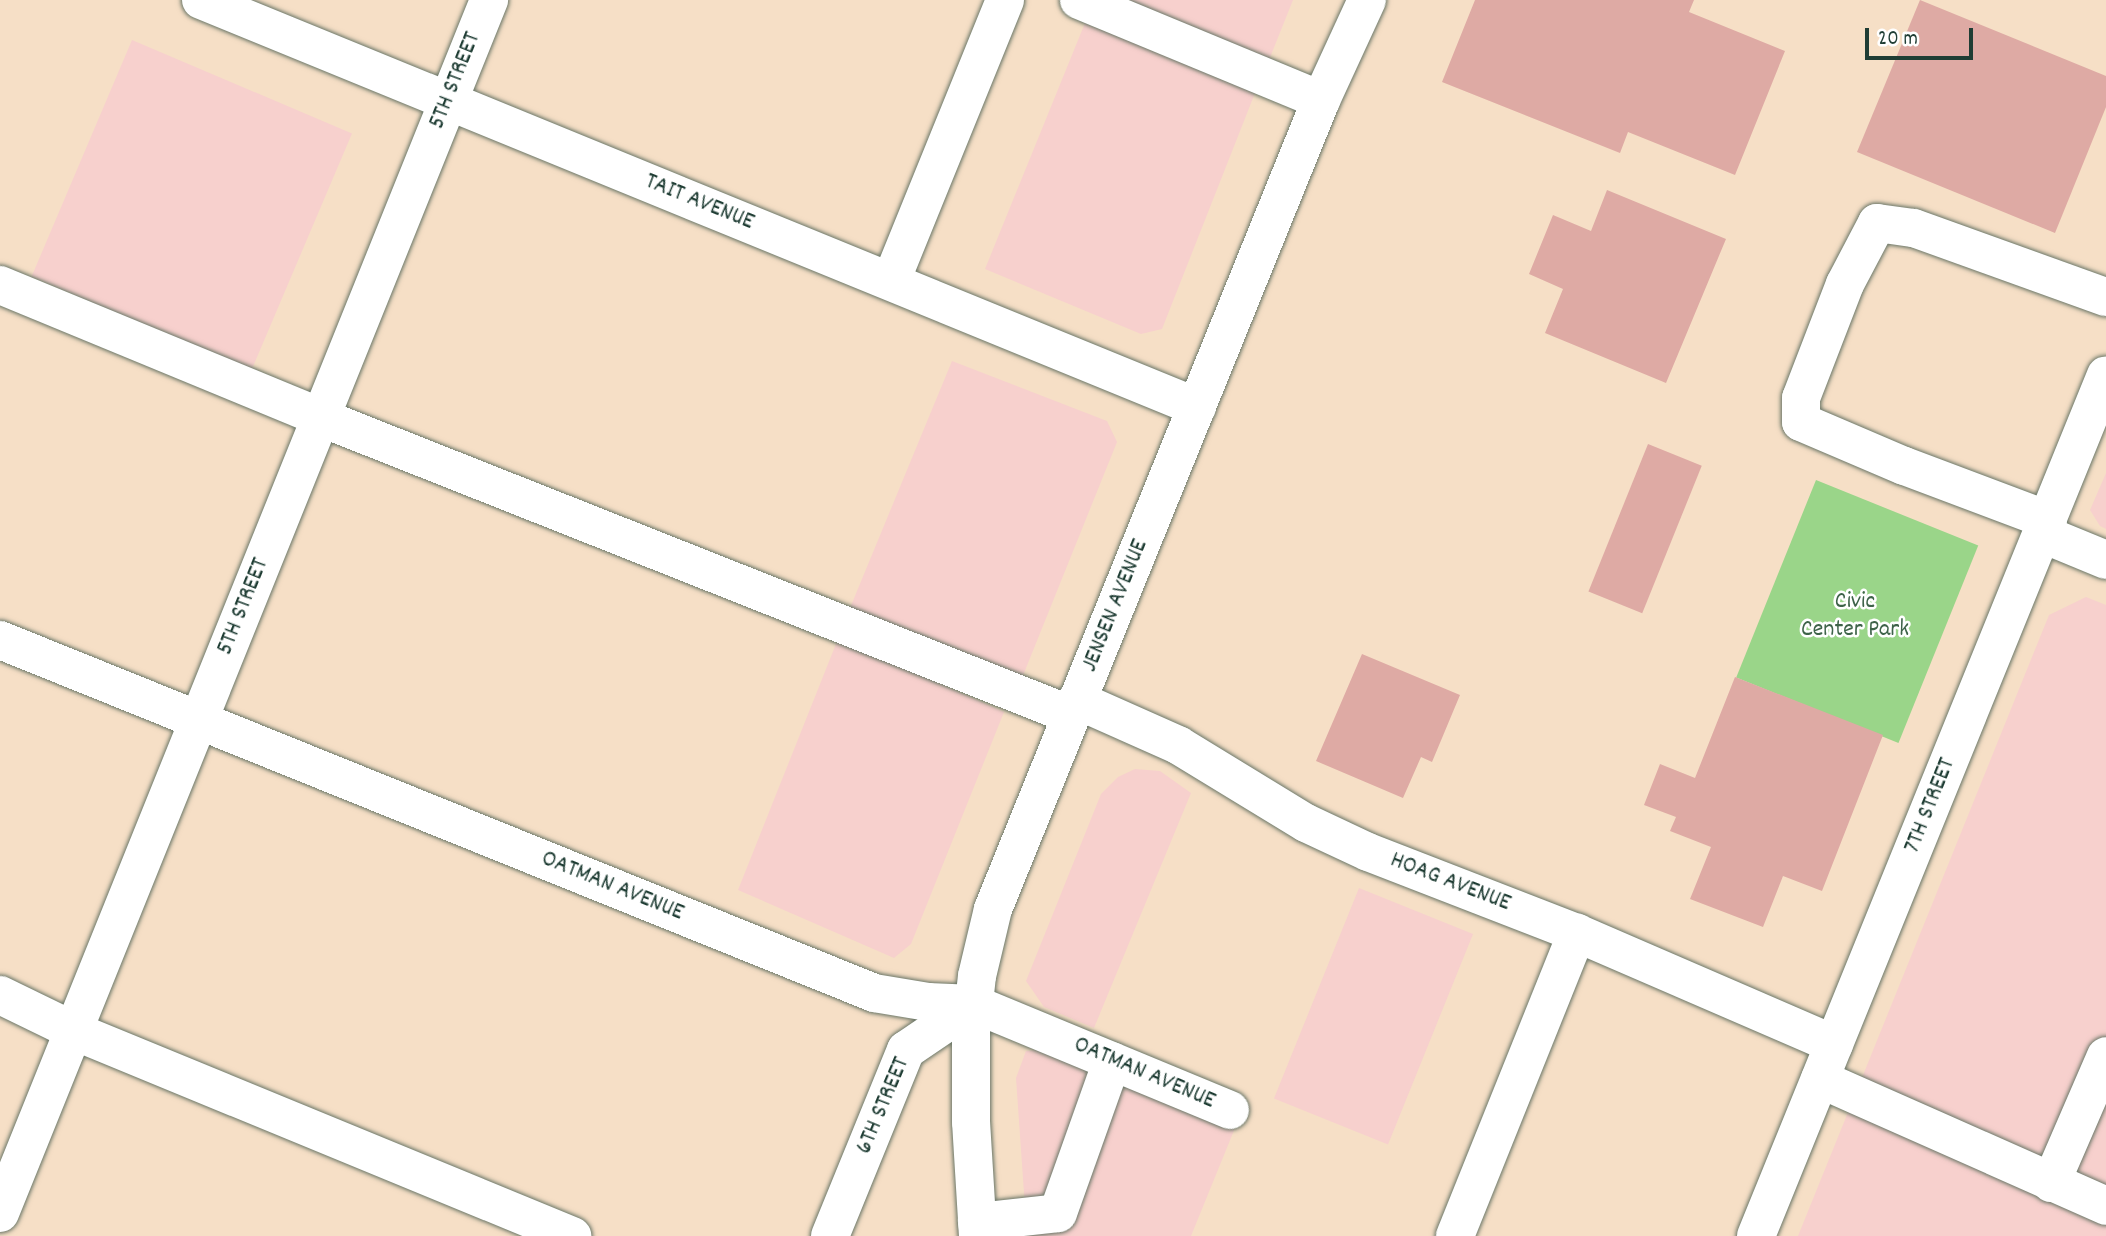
<!DOCTYPE html>
<style>
body{margin:0}
#map{position:relative;width:2106px;height:1236px;overflow:hidden;background:#f6dfc6;font-family:Dekko,sans-serif}
div>[style]{position:absolute}
.built>*{inset:0;background:#f7d0cd;transform-origin:0 0}
.green>*{inset:0;background:#9ad589;transform-origin:0 0}
.building>*{inset:0;background:#deaaa4;transform-origin:0 0}
.roads{filter:drop-shadow(0 0 2px #6a7667) drop-shadow(0 0 2px #6a7667)}
.minor>*{height:38px;margin:-19px;padding:0 19px;transform-origin:19px;border-radius:19px;background:#fff}
.major>*{height:38px;margin:-19px;padding:0 19px;transform-origin:19px;border-radius:19px;background:#fff}
span{translate:-50% -50%;white-space:nowrap;text-align:center;line-height:1.15;-webkit-text-stroke:5px #fff;paint-order:stroke}
.street-label{font-size:24px;color:#1f3d34}
.park-label{font-size:24px;color:#3e6349}
.scale{position:absolute;left:1865px;top:28px;width:108px;height:32px;box-sizing:border-box;border:4px solid #1f3d34;border-top:0;padding-left:9px;font-size:21px;line-height:24px;white-space:nowrap;color:#1f3d34;-webkit-text-stroke:5px #fff;paint-order:stroke}
</style>
<div id="map">
<div class="built">
<i style="clip-path:polygon(1120px 0,1293px 0,1269px 60px)"></i>
<i style="clip-path:polygon(1085px 23px,1255px 93px,1162px 329px,1141px 334px,985px 269px)"></i>
<i style="left:132px;top:40px;width:239px;height:257px;rotate:23deg"></i>
<i style="clip-path:polygon(952px 361px,1107px 421px,1117px 442px,1022px 678px,850px 608px)"></i>
<i style="clip-path:polygon(2106px 473px,2106px 529px,2100px 526px,2090px 510px)"></i>
<i style="clip-path:polygon(2086px 597px,2106px 605px,2106px 1236px,1798px 1236px,2049px 615px)"></i>
<i style="clip-path:polygon(838px 639px,1004px 712px,911px 944px,894px 958px,738px 890px)"></i>
<i style="clip-path:polygon(1135px 769px,1160px 771px,1191px 793px,1094px 1028px,1044px 1007px,1026px 981px,1101px 794px,1118px 777px)"></i>
<i style="left:1359px;top:888px;width:123px;height:227px;rotate:22deg"></i>
<i style="clip-path:polygon(1037px 1050px,1235px 1128px,1191px 1236px,1027px 1236px,1016px 1078px,1026px 1051px)"></i>
</div>
<div class="green">
<i style="left:1816px;top:480px;width:175px;height:213px;rotate:22deg"></i>
</div>
<div class="building">
<i style="clip-path:polygon(1475px 0,1694px 0,1689px 12px,1785px 51px,1735px 175px,1628px 132px,1620px 153px,1442px 82px)"></i>
<i style="clip-path:polygon(1920px 0,2106px 76px,2106px 107px,2055px 233px,1857px 152px)"></i>
<i style="clip-path:polygon(1607px 190px,1726px 239px,1666px 383px,1545px 333px,1563px 289px,1529px 274px,1553px 215px,1591px 231px)"></i>
<i style="left:1648px;top:444px;width:58px;height:159px;rotate:22deg"></i>
<i style="clip-path:polygon(1362px 654px,1460px 695px,1432px 762px,1421px 757px,1403px 798px,1316px 761px)"></i>
<i style="clip-path:polygon(1735px 677px,1883px 735px,1822px 891px,1783px 876px,1763px 927px,1690px 899px,1711px 847px,1670px 831px,1676px 817px,1644px 805px,1660px 764px,1695px 778px)"></i>
</div>
<div class="roads">
<div class="minor">
<i style="left:201px;top:0;width:1076px;rotate:22.23deg"></i>
<i style="left:1079px;top:0;width:262px;rotate:22.5deg"></i>
<i style="left:891px;top:281px;width:303px;rotate:-67.9deg"></i>
<i style="left:0;top:285px;width:348px;rotate:22.4deg"></i>
<i style="left:322px;top:418px;width:806px;rotate:21.63deg"></i>
<i style="left:2048px;top:520px;width:154px;rotate:-159.4deg"></i>
<i style="left:1904px;top:466px;width:112px;rotate:-156.9deg"></i>
<i style="left:1801px;top:422px;width:24px;rotate:-90deg"></i>
<i style="left:1801px;top:398px;width:122px;rotate:-68.9deg"></i>
<i style="left:1845px;top:284px;width:69px;rotate:-62.3deg"></i>
<i style="left:1877px;top:223px;width:37px;rotate:8deg"></i>
<i style="left:1914px;top:228px;width:204px;rotate:19.8deg"></i>
<i style="left:2043px;top:534px;width:68px;rotate:22.4deg"></i>
<i style="left:0;top:640px;width:943px;rotate:21.99deg"></i>
<i style="left:874px;top:993px;width:55px;rotate:9.5deg"></i>
<i style="left:928px;top:1002px;width:46px;rotate:2.5deg"></i>
<i style="left:974px;top:1004px;width:277px;rotate:22.5deg"></i>
<i style="left:1077px;top:700px;width:111px;rotate:24deg"></i>
<i style="left:1178px;top:745px;width:150px;rotate:31.4deg"></i>
<i style="left:1306px;top:823px;width:68px;rotate:25.1deg"></i>
<i style="left:1368px;top:852px;width:224px;rotate:21.2deg"></i>
<i style="left:1577px;top:933px;width:280px;rotate:23.4deg"></i>
<i style="left:0;top:995px;width:82px;rotate:25.9deg"></i>
<i style="left:74px;top:1031px;width:539px;rotate:22.37deg"></i>
<i style="left:1820px;top:1079px;width:313px;rotate:23.9deg"></i>
<i style="left:2051px;top:1183px;width:138px;rotate:-66.6deg"></i>
<i style="left:0;top:1213px;width:1308px;rotate:-68.04deg"></i>
<i style="left:977px;top:1222px;width:81px;rotate:-6.3deg"></i>
<i style="left:1058px;top:1213px;width:161px;rotate:-70.4deg"></i>
<i style="left:830px;top:1236px;width:201px;rotate:-67.8deg"></i>
<i style="left:906px;top:1050px;width:82px;rotate:-34.1deg"></i>
<i style="left:1455px;top:1236px;width:327px;rotate:-68.1deg"></i>
<i style="left:1756px;top:1236px;width:929px;rotate:-67.88deg"></i>
</div>
<div class="major">
<i style="left:978px;top:1236px;width:114px;rotate:-93.5deg"></i>
<i style="left:971px;top:1122px;width:91px;rotate:-90deg"></i>
<i style="left:971px;top:1031px;width:55px;rotate:-83.8deg"></i>
<i style="left:977px;top:976px;width:69px;rotate:-76.6deg"></i>
<i style="left:993px;top:909px;width:873px;rotate:-67.93deg"></i>
<i style="left:1321px;top:100px;width:110px;rotate:-65.3deg"></i>
</div>
</div>
<div class="street-label">
<span style="left:456px;top:81px;rotate:-68deg">5TH STREET</span>
<span style="left:699px;top:203px;rotate:22deg">TAIT AVENUE</span>
<span style="left:1116px;top:606px;rotate:-68deg">JENSEN AVENUE</span>
<span style="left:244px;top:607px;rotate:-68deg">5TH STREET</span>
<span style="left:1931px;top:806px;rotate:-68deg">7TH STREET</span>
<span style="left:1450px;top:883px;rotate:21deg">HOAG AVENUE</span>
<span style="left:612px;top:887px;rotate:22deg">OATMAN AVENUE</span>
<span style="left:1144px;top:1074px;rotate:23deg">OATMAN AVENUE</span>
<span style="left:884px;top:1106px;rotate:-67deg">6TH STREET</span>
</div>
<div class="park-label">
<span style="left:1855px;top:617px">Civic<br>Center Park</span>
</div>
<div class="scale">20 m</div>
</div>
